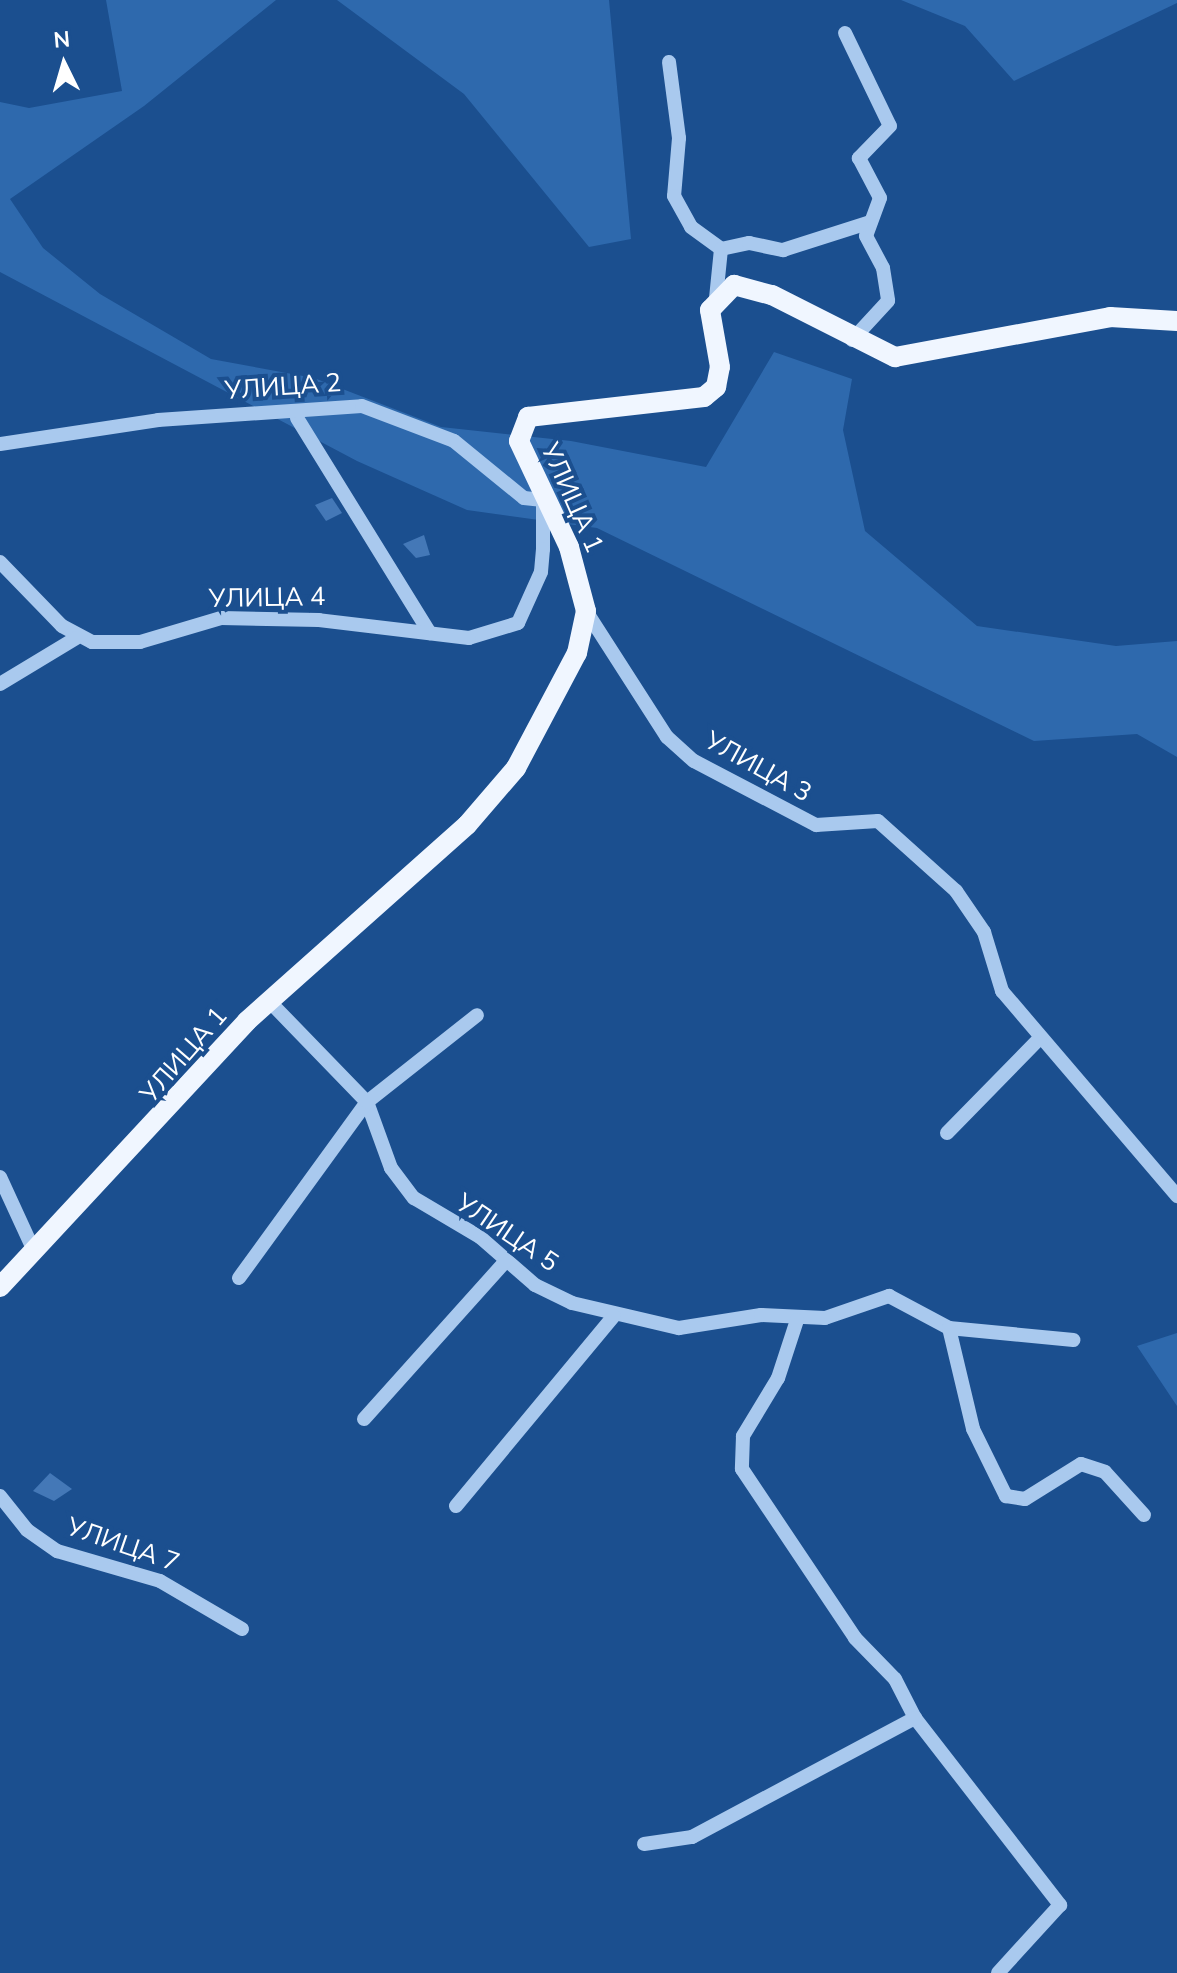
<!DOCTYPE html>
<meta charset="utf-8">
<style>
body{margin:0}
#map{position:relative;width:1177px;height:1973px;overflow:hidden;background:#1b4f8f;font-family:"Nunito Sans",sans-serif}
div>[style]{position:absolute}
.green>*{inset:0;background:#2e69ad}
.building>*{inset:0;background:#4478b7}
.minor>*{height:14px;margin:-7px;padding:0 7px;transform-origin:7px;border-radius:7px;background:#a9c9ee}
.major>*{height:20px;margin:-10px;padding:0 10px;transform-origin:10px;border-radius:10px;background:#f0f6ff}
span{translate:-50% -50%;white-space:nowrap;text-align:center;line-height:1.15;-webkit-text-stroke:8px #1b4f8f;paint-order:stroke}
.street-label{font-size:26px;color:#fff}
.north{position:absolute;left:24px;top:24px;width:80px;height:80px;-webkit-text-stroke:6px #1b4f8f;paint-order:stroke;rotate:355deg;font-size:22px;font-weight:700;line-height:32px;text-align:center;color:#fff}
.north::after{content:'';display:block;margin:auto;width:28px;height:36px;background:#fff;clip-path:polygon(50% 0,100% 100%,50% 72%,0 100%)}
</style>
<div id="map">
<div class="green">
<i style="clip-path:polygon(106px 0,276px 0,144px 106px,10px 199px,43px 248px,100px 294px,211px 359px,314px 378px,441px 427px,571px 441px,706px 467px,774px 352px,852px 379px,843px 430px,865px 531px,977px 626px,1116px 646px,1177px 641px,1177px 757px,1137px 734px,1034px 741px,597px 528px,467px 510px,357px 461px,0 272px,0 102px,29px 108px,122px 91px)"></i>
<i style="clip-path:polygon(337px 0,609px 0,631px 239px,589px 247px,464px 94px)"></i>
<i style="clip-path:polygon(901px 0,1177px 0,1177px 3px,1014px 81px,965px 26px)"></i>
<i style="clip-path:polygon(1177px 1333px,1177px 1406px,1137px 1346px)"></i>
</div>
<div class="building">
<i style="clip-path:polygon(332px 498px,342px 513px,326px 521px,315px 505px)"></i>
<i style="clip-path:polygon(424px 535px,430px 555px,416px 558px,403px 544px)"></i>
<i style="clip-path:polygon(50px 1473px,72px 1489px,54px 1501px,33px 1491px)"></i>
</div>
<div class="minor">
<i style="left:845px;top:33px;width:103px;rotate:64.2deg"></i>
<i style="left:890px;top:126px;width:45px;rotate:134.1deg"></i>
<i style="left:859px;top:158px;width:45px;rotate:62.3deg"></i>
<i style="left:880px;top:198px;width:40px;rotate:110.2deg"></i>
<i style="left:866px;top:236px;width:36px;rotate:62deg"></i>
<i style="left:883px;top:268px;width:33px;rotate:81deg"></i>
<i style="left:888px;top:301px;width:53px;rotate:132.7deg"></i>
<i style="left:669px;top:62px;width:77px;rotate:82.5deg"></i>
<i style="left:679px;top:138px;width:58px;rotate:94.9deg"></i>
<i style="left:674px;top:196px;width:35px;rotate:61deg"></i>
<i style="left:691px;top:227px;width:37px;rotate:36deg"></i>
<i style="left:721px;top:249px;width:49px;rotate:95.8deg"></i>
<i style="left:721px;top:249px;width:29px;rotate:-12deg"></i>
<i style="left:749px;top:243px;width:35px;rotate:12deg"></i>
<i style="left:783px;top:250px;width:92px;rotate:-17.7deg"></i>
<i style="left:297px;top:418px;width:253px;rotate:58.3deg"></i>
<i style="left:0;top:444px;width:160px;rotate:-8.6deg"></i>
<i style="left:158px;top:420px;width:204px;rotate:-3.9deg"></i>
<i style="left:362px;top:406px;width:98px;rotate:20.8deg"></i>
<i style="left:454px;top:441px;width:90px;rotate:39.2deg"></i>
<i style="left:524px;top:498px;width:19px;rotate:6deg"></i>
<i style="left:543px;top:500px;width:49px;rotate:90deg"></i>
<i style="left:543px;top:549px;width:23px;rotate:95deg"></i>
<i style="left:541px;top:572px;width:56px;rotate:114.3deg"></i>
<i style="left:518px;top:623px;width:51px;rotate:163deg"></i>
<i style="left:469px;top:638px;width:151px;rotate:-173.2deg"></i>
<i style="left:319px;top:620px;width:98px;rotate:-178.8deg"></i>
<i style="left:221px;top:618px;width:84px;rotate:163.5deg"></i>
<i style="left:140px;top:642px;width:48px;rotate:180deg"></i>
<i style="left:92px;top:642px;width:34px;rotate:-152deg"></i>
<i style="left:62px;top:626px;width:89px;rotate:-134.1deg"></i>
<i style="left:586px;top:611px;width:150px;rotate:57.3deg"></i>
<i style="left:667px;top:737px;width:36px;rotate:42deg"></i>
<i style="left:694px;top:761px;width:138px;rotate:27.7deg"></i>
<i style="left:816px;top:825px;width:62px;rotate:-3.7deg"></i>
<i style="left:878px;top:821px;width:105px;rotate:41.9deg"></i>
<i style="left:956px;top:891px;width:50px;rotate:55.7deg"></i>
<i style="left:984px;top:932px;width:62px;rotate:73deg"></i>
<i style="left:1002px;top:991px;width:270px;rotate:49.5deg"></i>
<i style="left:0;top:684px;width:89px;rotate:-31.2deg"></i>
<i style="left:270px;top:1002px;width:139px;rotate:45.9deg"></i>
<i style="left:367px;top:1102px;width:70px;rotate:70deg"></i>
<i style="left:391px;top:1168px;width:38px;rotate:53deg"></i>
<i style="left:414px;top:1198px;width:77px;rotate:30.6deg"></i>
<i style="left:480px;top:1237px;width:73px;rotate:41.1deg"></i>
<i style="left:535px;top:1285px;width:41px;rotate:25.9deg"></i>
<i style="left:572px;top:1303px;width:110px;rotate:13.2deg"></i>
<i style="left:679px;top:1328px;width:83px;rotate:-9deg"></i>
<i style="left:761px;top:1315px;width:64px;rotate:2.7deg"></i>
<i style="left:825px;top:1318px;width:68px;rotate:-19deg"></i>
<i style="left:889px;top:1296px;width:68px;rotate:28.1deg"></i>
<i style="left:949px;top:1328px;width:125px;rotate:5.5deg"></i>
<i style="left:947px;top:1133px;width:133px;rotate:-45.6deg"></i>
<i style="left:0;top:1177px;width:81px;rotate:65.3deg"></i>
<i style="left:239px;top:1278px;width:218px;rotate:-54deg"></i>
<i style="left:367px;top:1102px;width:140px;rotate:-38.3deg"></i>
<i style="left:797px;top:1320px;width:61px;rotate:108.1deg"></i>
<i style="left:778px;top:1378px;width:68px;rotate:121.1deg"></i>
<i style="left:743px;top:1436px;width:33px;rotate:92deg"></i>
<i style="left:742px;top:1469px;width:203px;rotate:56.2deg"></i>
<i style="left:855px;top:1638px;width:57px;rotate:45.7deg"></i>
<i style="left:895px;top:1679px;width:44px;rotate:62.9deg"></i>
<i style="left:915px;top:1718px;width:237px;rotate:52.2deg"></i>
<i style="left:1060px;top:1905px;width:92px;rotate:132.4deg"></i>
<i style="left:949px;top:1328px;width:104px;rotate:76.6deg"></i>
<i style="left:973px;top:1429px;width:75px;rotate:63.8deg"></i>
<i style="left:1006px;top:1496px;width:19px;rotate:9deg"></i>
<i style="left:1025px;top:1499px;width:66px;rotate:-32deg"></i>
<i style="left:1081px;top:1464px;width:25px;rotate:18deg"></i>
<i style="left:1105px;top:1472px;width:58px;rotate:47.8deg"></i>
<i style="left:364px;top:1419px;width:212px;rotate:-48.1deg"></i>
<i style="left:0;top:1496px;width:43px;rotate:51.5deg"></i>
<i style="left:27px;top:1530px;width:37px;rotate:35deg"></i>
<i style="left:57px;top:1551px;width:107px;rotate:16.2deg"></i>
<i style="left:160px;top:1581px;width:95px;rotate:30.3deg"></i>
<i style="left:456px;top:1506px;width:247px;rotate:-50.3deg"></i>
<i style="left:644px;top:1844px;width:49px;rotate:-8.3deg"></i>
<i style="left:692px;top:1837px;width:253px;rotate:-28.1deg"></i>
</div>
<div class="major">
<i style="left:0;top:1287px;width:363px;rotate:-47.1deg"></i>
<i style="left:247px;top:1021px;width:295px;rotate:-41.7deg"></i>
<i style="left:467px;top:825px;width:75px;rotate:-49.3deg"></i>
<i style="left:516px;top:768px;width:130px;rotate:-62.1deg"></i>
<i style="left:577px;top:653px;width:43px;rotate:-77.9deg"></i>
<i style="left:586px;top:611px;width:66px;rotate:-104.9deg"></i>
<i style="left:569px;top:547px;width:117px;rotate:-115.3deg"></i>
<i style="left:519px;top:441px;width:26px;rotate:-69deg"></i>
<i style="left:528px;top:417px;width:177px;rotate:-6.5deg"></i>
<i style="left:704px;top:397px;width:16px;rotate:-40deg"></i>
<i style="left:716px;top:387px;width:20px;rotate:-79deg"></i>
<i style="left:720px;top:367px;width:58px;rotate:-100deg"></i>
<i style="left:710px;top:310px;width:35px;rotate:-46deg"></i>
<i style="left:734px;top:285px;width:39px;rotate:15deg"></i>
<i style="left:772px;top:295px;width:138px;rotate:26.8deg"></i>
<i style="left:895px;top:357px;width:219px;rotate:-10.5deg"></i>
<i style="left:1110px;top:317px;width:67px;rotate:3.4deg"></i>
</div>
<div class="street-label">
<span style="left:283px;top:387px;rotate:-4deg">УЛИЦА 2</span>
<span style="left:572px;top:498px;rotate:66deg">УЛИЦА 1</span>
<span style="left:267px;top:598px;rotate:-1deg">УЛИЦА 4</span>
<span style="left:758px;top:767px;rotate:29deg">УЛИЦА 3</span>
<span style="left:184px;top:1055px;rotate:-49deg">УЛИЦА 1</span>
<span style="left:507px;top:1233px;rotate:34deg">УЛИЦА 5</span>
<span style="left:123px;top:1545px;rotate:19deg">УЛИЦА 7</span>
</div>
<div class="north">N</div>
</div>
